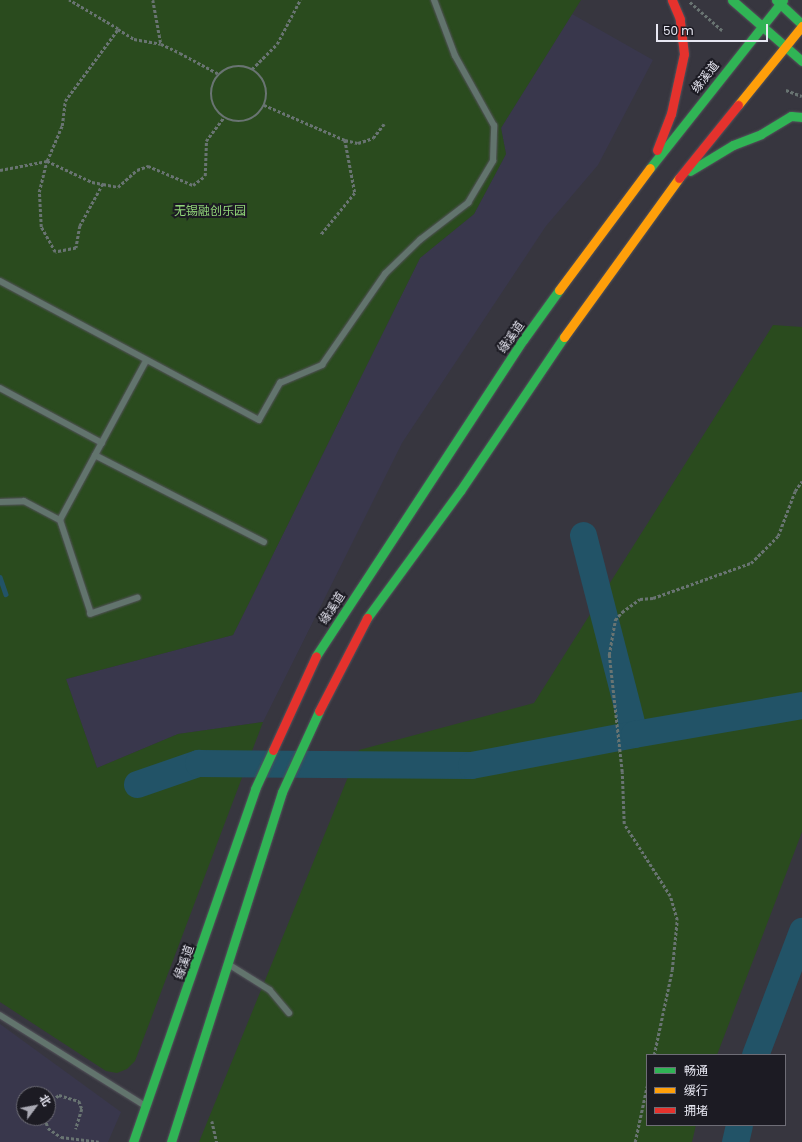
<!DOCTYPE html>
<meta charset="utf-8">
<style>
body{margin:0}
#map{position:relative;width:802px;height:1142px;overflow:hidden;background:#37363f;font-family:Poppins,"Noto Sans SC",sans-serif}
div>[style]{position:absolute}
.built>*{inset:0;background:#39374c}
.green>*{inset:0;background:#2a4b1e}
.stream>*{height:4.5px;margin:-2.25px;padding:0 2.25px;transform-origin:2.25px;border-radius:2.25px;background:#225367}
.river>*{height:27px;margin:-13.5px;padding:0 13.5px;transform-origin:13.5px;border-radius:13.5px;background:#225367}
.path>*{height:2.5px;margin-top:-1.25px;transform-origin:0;background:repeating-linear-gradient(90deg,#697472 0 3px,transparent 0 5px)}
.path>.ring{margin:-1.25px;padding:0;box-sizing:content-box;background:none;border:2.5px solid #697472;border-radius:50%}
.roads{filter:drop-shadow(0 0 1px #54535b) drop-shadow(0 0 1px #54535b)}
.lane>*{height:5.5px;margin:-2.75px;padding:0 2.75px;transform-origin:2.75px;border-radius:2.75px;background:#62746d}
.fast>*{height:9px;margin:-4.5px;padding:0 4.5px;transform-origin:4.5px;border-radius:4.5px;background:#30b455}
.slow>*{height:9px;margin:-4.5px;padding:0 4.5px;transform-origin:4.5px;border-radius:4.5px;background:#ff9f0a}
.jam>*{height:9px;margin:-4.5px;padding:0 4.5px;transform-origin:4.5px;border-radius:4.5px;background:#e5322d}
span{translate:-50% -50%;white-space:nowrap;text-align:center;line-height:1.15;-webkit-text-stroke:4px #1c1b23;paint-order:stroke}
.street-label{font-size:12px;color:#e8e8f3}
.park-label{font-size:12px;color:#91d579}
.legend{position:absolute;left:646px;top:1054px;width:140px;height:72px;box-sizing:border-box;background:#1c1b23;border:1px solid #6e6d76;margin:0;padding:5px 7px;list-style:none;font-size:12px;color:#e8e8f3}
.legend li{display:flex;align-items:center;gap:8px;height:20px}
.legend b{width:20px;border:1px solid #6e6d76}
.north{position:absolute;left:16px;top:1086px;width:40px;height:40px;box-sizing:border-box;background:#1c1b23;border:1px solid #6e6d76;border-radius:50%;rotate:58deg;font-size:11px;font-weight:700;line-height:16px;text-align:center;color:#e8e8f3}
.north::after{content:'';display:block;margin:auto;width:14px;height:18px;background:#aaaab4;clip-path:polygon(50% 0,100% 100%,50% 72%,0 100%)}
.scale{position:absolute;left:656px;top:24px;width:112px;height:18px;box-sizing:border-box;border:2px solid #e8e8f3;border-top:0;padding-left:5px;font-size:12px;line-height:14px;white-space:nowrap;color:#e8e8f3;-webkit-text-stroke:3px #1c1b23;paint-order:stroke}
</style>
<div id="map">
<div class="built">
<i style="clip-path:polygon(572px 14px,653px 60px,598px 165px,546px 226px,402px 443px,263px 722px,178px 734px,97px 768px,66px 679px,233px 635px,420px 258px,474px 214px,506px 154px,501px 128px)"></i>
<i style="clip-path:polygon(evenodd,0 1024px,121px 1112px,108px 1142px,0 1142px,0 1024px,24px 1094px,48px 1094px,48px 1118px,24px 1118px,24px 1094px)"></i>
</div>
<div class="green">
<i style="clip-path:polygon(0 0,581px 0,501px 128px,506px 154px,474px 214px,420px 258px,233px 635px,66px 679px,97px 768px,178px 734px,263px 722px,135px 1061px,127px 1069px,117px 1073px,106px 1071px,0 1002px)"></i>
<i style="clip-path:polygon(773px 325px,802px 327px,802px 832px,717px 1055px,647px 1055px,647px 1125px,696px 1125px,692px 1142px,199px 1142px,359px 750px,534px 703px)"></i>
</div>
<div class="stream">
<i style="left:0;top:577px;width:18px;rotate:71deg"></i>
</div>
<div class="river">
<i style="left:583px;top:535px;width:205px;rotate:75.6deg"></i>
<i style="left:137px;top:784px;width:65px;rotate:-19deg"></i>
<i style="left:198px;top:763px;width:273px;rotate:0.4deg"></i>
<i style="left:471px;top:765px;width:166px;rotate:-10.8deg"></i>
<i style="left:634px;top:734px;width:170px;rotate:-9.8deg"></i>
<i style="left:755px;top:1055px;width:133px;rotate:-69.2deg"></i>
<i style="left:735px;top:1142px;width:17px;rotate:-77deg"></i>
</div>
<div class="path">
<i style="left:153px;top:0;width:45px;rotate:79.7deg"></i>
<i style="left:690px;top:2px;width:43px;rotate:41.2deg"></i>
<i style="left:118px;top:29px;width:19px;rotate:32deg"></i>
<i style="left:134px;top:39px;width:27px;rotate:10deg"></i>
<i style="left:161px;top:44px;width:21px;rotate:25deg"></i>
<i style="left:180px;top:53px;width:44px;rotate:28.3deg"></i>
<i class="ring" style="left:211px;top:66px;width:53.5px;height:53.5px"></i>
<i style="left:252px;top:69px;width:35px;rotate:-45deg"></i>
<i style="left:277px;top:44px;width:50px;rotate:-62.4deg"></i>
<i style="left:786px;top:90px;width:17px;rotate:21deg"></i>
<i style="left:264px;top:105px;width:88px;rotate:23.4deg"></i>
<i style="left:345px;top:140px;width:54px;rotate:79.3deg"></i>
<i style="left:355px;top:193px;width:54px;rotate:129deg"></i>
<i style="left:345px;top:140px;width:13px;rotate:13deg"></i>
<i style="left:358px;top:143px;width:16px;rotate:-18deg"></i>
<i style="left:373px;top:138px;width:18px;rotate:-52deg"></i>
<i style="left:0;top:170px;width:48px;rotate:-10.8deg"></i>
<i style="left:47px;top:161px;width:38px;rotate:-67deg"></i>
<i style="left:62px;top:126px;width:25px;rotate:-83deg"></i>
<i style="left:65px;top:101px;width:89px;rotate:-53.6deg"></i>
<i style="left:118px;top:29px;width:57px;rotate:-149.4deg"></i>
<i style="left:103px;top:184px;width:48px;rotate:118.7deg"></i>
<i style="left:80px;top:226px;width:22px;rotate:100deg"></i>
<i style="left:76px;top:248px;width:21px;rotate:169deg"></i>
<i style="left:55px;top:252px;width:29px;rotate:-119deg"></i>
<i style="left:41px;top:227px;width:35px;rotate:-93deg"></i>
<i style="left:39px;top:192px;width:32px;rotate:-76deg"></i>
<i style="left:47px;top:161px;width:50px;rotate:25deg"></i>
<i style="left:92px;top:182px;width:11px;rotate:10deg"></i>
<i style="left:103px;top:184px;width:15px;rotate:11deg"></i>
<i style="left:118px;top:187px;width:25px;rotate:-42deg"></i>
<i style="left:137px;top:170px;width:12px;rotate:-20deg"></i>
<i style="left:148px;top:166px;width:49px;rotate:22.9deg"></i>
<i style="left:193px;top:185px;width:15px;rotate:-37deg"></i>
<i style="left:205px;top:176px;width:35px;rotate:-88deg"></i>
<i style="left:206px;top:141px;width:30px;rotate:-53deg"></i>
<i style="left:654px;top:1055px;width:87px;rotate:-78deg"></i>
<i style="left:672px;top:970px;width:50px;rotate:-84.3deg"></i>
<i style="left:677px;top:920px;width:25px;rotate:-106deg"></i>
<i style="left:670px;top:896px;width:85px;rotate:-122.6deg"></i>
<i style="left:624px;top:824px;width:52px;rotate:-92.2deg"></i>
<i style="left:622px;top:772px;width:118px;rotate:-96.3deg"></i>
<i style="left:609px;top:655px;width:36px;rotate:-80deg"></i>
<i style="left:615px;top:620px;width:11px;rotate:-49deg"></i>
<i style="left:622px;top:612px;width:22px;rotate:-36deg"></i>
<i style="left:640px;top:599px;width:13px;rotate:-4deg"></i>
<i style="left:653px;top:598px;width:104px;rotate:-19.7deg"></i>
<i style="left:751px;top:563px;width:38px;rotate:-45deg"></i>
<i style="left:778px;top:536px;width:48px;rotate:-69.3deg"></i>
<i style="left:795px;top:491px;width:12px;rotate:-55deg"></i>
<i style="left:48px;top:1103px;width:14px;rotate:-36deg"></i>
<i style="left:59px;top:1095px;width:21px;rotate:17deg"></i>
<i style="left:79px;top:1101px;width:9px;rotate:69deg"></i>
<i style="left:82px;top:1109px;width:21px;rotate:107deg"></i>
<i style="left:45px;top:1118px;width:10px;rotate:73deg"></i>
<i style="left:48px;top:1128px;width:16px;rotate:35deg"></i>
<i style="left:61px;top:1137px;width:38px;rotate:7deg"></i>
<i style="left:212px;top:1121px;width:22px;rotate:77deg"></i>
<i style="left:635px;top:1142px;width:57px;rotate:-77.9deg"></i>
</div>
<div class="roads">
<div class="lane">
<i style="left:0;top:281px;width:294px;rotate:28.2deg"></i>
<i style="left:259px;top:420px;width:43px;rotate:-60.4deg"></i>
<i style="left:280px;top:383px;width:46px;rotate:-23.2deg"></i>
<i style="left:322px;top:365px;width:111px;rotate:-55.3deg"></i>
<i style="left:385px;top:274px;width:49px;rotate:-44.2deg"></i>
<i style="left:420px;top:240px;width:61px;rotate:-37.6deg"></i>
<i style="left:468px;top:203px;width:49px;rotate:-59.2deg"></i>
<i style="left:493px;top:161px;width:35px;rotate:-88deg"></i>
<i style="left:494px;top:126px;width:80px;rotate:-119.1deg"></i>
<i style="left:455px;top:56px;width:60px;rotate:-110.6deg"></i>
<i style="left:0;top:388px;width:116px;rotate:28.3deg"></i>
<i style="left:95px;top:455px;width:190px;rotate:27.2deg"></i>
<i style="left:0;top:502px;width:24px;rotate:-2deg"></i>
<i style="left:24px;top:501px;width:41px;rotate:27.8deg"></i>
<i style="left:138px;top:598px;width:50px;rotate:161.2deg"></i>
<i style="left:91px;top:614px;width:99px;rotate:-108.3deg"></i>
<i style="left:60px;top:520px;width:181px;rotate:-61.6deg"></i>
<i style="left:230px;top:965px;width:47px;rotate:32deg"></i>
<i style="left:270px;top:990px;width:30px;rotate:50deg"></i>
<i style="left:0;top:1015px;width:170px;rotate:32deg"></i>
</div>
<div class="fast">
<i style="left:732px;top:0;width:93px;rotate:41.1deg"></i>
<i style="left:776px;top:0;width:35px;rotate:43deg"></i>
<i style="left:650px;top:168px;width:214px;rotate:-51.6deg"></i>
<i style="left:690px;top:171px;width:50px;rotate:-31.2deg"></i>
<i style="left:733px;top:145px;width:30px;rotate:-21deg"></i>
<i style="left:761px;top:134px;width:35px;rotate:-31deg"></i>
<i style="left:791px;top:116px;width:11px;rotate:5deg"></i>
<i style="left:367px;top:618px;width:157px;rotate:-53.8deg"></i>
<i style="left:460px;top:491px;width:186px;rotate:-56deg"></i>
<i style="left:316px;top:656px;width:378px;rotate:-56.8deg"></i>
<i style="left:523px;top:340px;width:62px;rotate:-54.2deg"></i>
<i style="left:133px;top:1142px;width:373px;rotate:-70.9deg"></i>
<i style="left:255px;top:789px;width:43px;rotate:-65.2deg"></i>
<i style="left:171px;top:1142px;width:367px;rotate:-72.4deg"></i>
<i style="left:282px;top:792px;width:89px;rotate:-65.4deg"></i>
</div>
<div class="slow">
<i style="left:738px;top:105px;width:102px;rotate:-51deg"></i>
<i style="left:559px;top:290px;width:152px;rotate:-53.3deg"></i>
<i style="left:564px;top:337px;width:196px;rotate:-54.1deg"></i>
</div>
<div class="jam">
<i style="left:657px;top:150px;width:39px;rotate:-69deg"></i>
<i style="left:671px;top:114px;width:61px;rotate:-77.8deg"></i>
<i style="left:684px;top:54px;width:35px;rotate:-97deg"></i>
<i style="left:680px;top:19px;width:21px;rotate:-113deg"></i>
<i style="left:679px;top:178px;width:94px;rotate:-51.1deg"></i>
<i style="left:319px;top:711px;width:105px;rotate:-62.7deg"></i>
<i style="left:273px;top:750px;width:103px;rotate:-65.4deg"></i>
</div>
</div>
<div class="street-label">
<span style="left:705px;top:77px;rotate:-52deg">缘溪道</span>
<span style="left:511px;top:337px;rotate:-55deg">缘溪道</span>
<span style="left:332px;top:608px;rotate:-57deg">缘溪道</span>
<span style="left:184px;top:962px;rotate:-71deg">缘溪道</span>
</div>
<div class="park-label">
<span style="left:210px;top:211px">无锡融创乐园</span>
</div>
<ul class="legend">
<li><b style="height:5px;background:#30b455"></b>畅通</li>
<li><b style="height:5px;background:#ff9f0a"></b>缓行</li>
<li><b style="height:5px;background:#e5322d"></b>拥堵</li>
</ul>
<div class="north">北</div>
<div class="scale">50 m</div>
</div>
